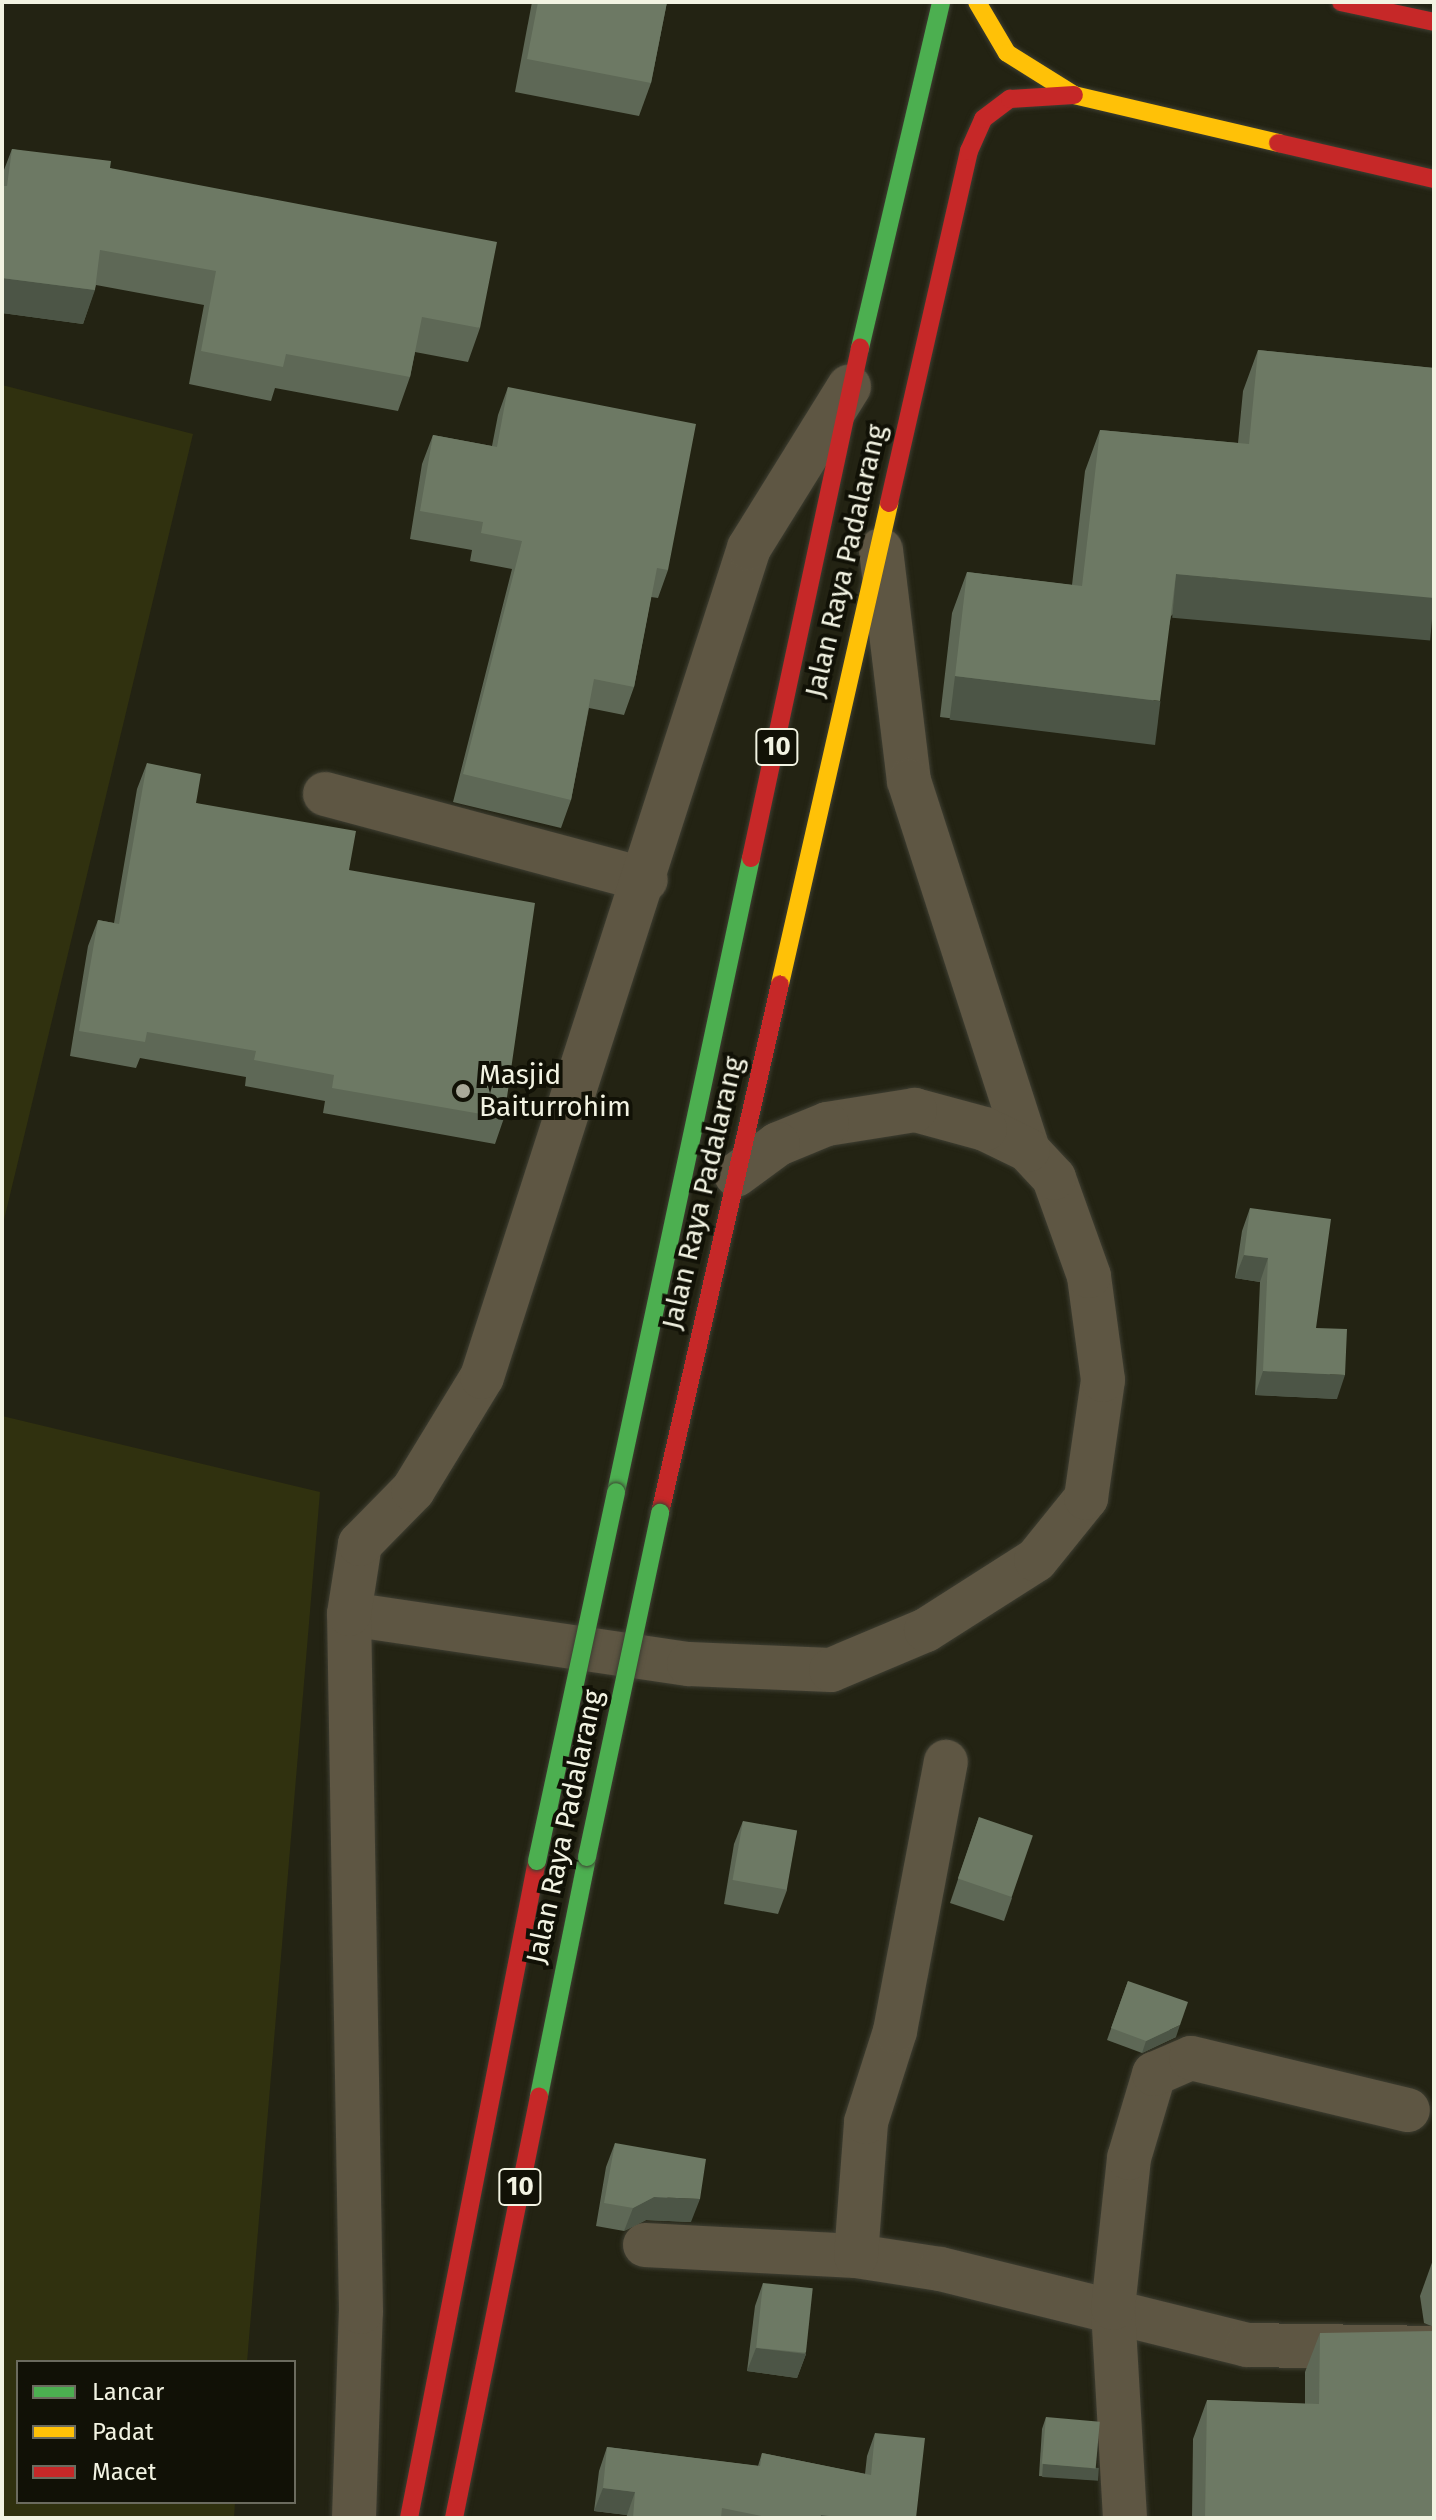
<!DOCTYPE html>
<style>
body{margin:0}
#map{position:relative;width:1436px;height:2520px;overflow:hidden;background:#232313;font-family:"Fira Sans",sans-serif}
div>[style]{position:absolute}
.built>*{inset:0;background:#30310f}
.roads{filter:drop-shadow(0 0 2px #3e3e32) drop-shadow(0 0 2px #3e3e32)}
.street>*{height:44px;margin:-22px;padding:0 22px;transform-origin:22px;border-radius:22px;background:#5e5643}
.fast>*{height:18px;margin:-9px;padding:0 9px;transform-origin:9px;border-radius:9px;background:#4caf50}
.slow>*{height:18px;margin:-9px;padding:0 9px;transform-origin:9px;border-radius:9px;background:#ffc107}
.jam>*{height:18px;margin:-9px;padding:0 9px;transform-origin:9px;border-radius:9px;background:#c62828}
.bridges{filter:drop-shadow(0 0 2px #3e3e32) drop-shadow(0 0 2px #3e3e32)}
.fast-bridge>*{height:18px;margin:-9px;padding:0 9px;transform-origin:9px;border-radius:9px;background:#4caf50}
.wall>*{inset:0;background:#5e6856}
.shaded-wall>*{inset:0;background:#4c5546;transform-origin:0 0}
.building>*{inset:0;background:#6d7964;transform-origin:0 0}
.dots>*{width:22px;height:22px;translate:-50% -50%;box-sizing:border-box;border:4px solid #111106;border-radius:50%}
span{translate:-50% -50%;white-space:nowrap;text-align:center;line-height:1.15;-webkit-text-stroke:8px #111106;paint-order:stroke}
.shield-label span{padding:2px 6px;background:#111106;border:2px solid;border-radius:6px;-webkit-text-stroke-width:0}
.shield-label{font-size:26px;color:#f2f3e2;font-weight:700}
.street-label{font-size:28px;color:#f2f3e2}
.poi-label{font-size:28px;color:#f2f3e2}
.left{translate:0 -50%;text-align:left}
.frame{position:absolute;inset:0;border:4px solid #f2f3e2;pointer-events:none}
.legend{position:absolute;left:16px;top:2360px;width:280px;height:144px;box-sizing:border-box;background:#111106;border:2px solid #6b6b5e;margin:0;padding:10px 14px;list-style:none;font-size:24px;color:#f2f3e2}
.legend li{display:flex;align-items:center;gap:16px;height:40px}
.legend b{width:40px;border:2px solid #6b6b5e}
</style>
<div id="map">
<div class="built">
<i style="clip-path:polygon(2px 385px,193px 434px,2px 1228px)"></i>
<i style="clip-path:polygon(2px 1416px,320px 1492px,247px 2362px,18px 2362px,18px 2502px,235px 2502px,234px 2518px,2px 2518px)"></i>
</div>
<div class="roads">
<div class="street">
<i style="left:881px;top:550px;width:233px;rotate:83.1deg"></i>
<i style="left:909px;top:781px;width:388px;rotate:72.1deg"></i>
<i style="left:325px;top:794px;width:332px;rotate:15deg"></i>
<i style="left:349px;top:1614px;width:344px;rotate:8.4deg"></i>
<i style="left:689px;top:1664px;width:142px;rotate:2.4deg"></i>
<i style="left:831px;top:1670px;width:103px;rotate:-22.8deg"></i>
<i style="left:926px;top:1630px;width:130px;rotate:-32.5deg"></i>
<i style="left:1036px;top:1560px;width:80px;rotate:-51.1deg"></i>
<i style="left:1086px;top:1498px;width:119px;rotate:-81.8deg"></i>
<i style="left:1103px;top:1380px;width:105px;rotate:-97.7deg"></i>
<i style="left:1089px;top:1276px;width:104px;rotate:-109.7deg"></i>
<i style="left:1054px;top:1178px;width:38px;rotate:-133deg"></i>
<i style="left:1028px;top:1150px;width:48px;rotate:-154deg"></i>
<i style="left:985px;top:1129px;width:73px;rotate:-164.8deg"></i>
<i style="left:915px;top:1110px;width:89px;rotate:171deg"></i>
<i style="left:827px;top:1124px;width:53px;rotate:157.8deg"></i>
<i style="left:778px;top:1144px;width:52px;rotate:143.6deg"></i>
<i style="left:645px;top:2245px;width:211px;rotate:3deg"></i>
<i style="left:856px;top:2256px;width:85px;rotate:8.8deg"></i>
<i style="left:940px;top:2269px;width:316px;rotate:13.9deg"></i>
<i style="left:1247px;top:2345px;width:187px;rotate:0.9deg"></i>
<i style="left:856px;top:2256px;width:134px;rotate:-85.7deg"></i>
<i style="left:866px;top:2122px;width:96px;rotate:-72.3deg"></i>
<i style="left:895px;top:2031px;width:274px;rotate:-79.3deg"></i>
<i style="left:354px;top:2518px;width:206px;rotate:-88.1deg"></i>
<i style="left:361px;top:2312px;width:698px;rotate:-90.98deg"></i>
<i style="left:349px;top:1614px;width:71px;rotate:-81.1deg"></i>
<i style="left:360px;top:1544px;width:76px;rotate:-45.5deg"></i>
<i style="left:413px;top:1490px;width:132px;rotate:-58.6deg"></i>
<i style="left:482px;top:1377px;width:871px;rotate:-72.15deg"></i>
<i style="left:749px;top:548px;width:190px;rotate:-58.2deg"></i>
<i style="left:1125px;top:2518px;width:210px;rotate:-93.3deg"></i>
<i style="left:1113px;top:2308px;width:151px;rotate:-83.9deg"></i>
<i style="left:1129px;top:2158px;width:88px;rotate:-73.4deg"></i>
<i style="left:1154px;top:2074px;width:40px;rotate:-23.4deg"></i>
<i style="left:1191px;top:2058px;width:223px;rotate:13.5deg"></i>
</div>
<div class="fast">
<i style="left:860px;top:348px;width:355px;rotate:-76.8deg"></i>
<i style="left:616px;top:1492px;width:648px;rotate:-77.98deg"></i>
<i style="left:539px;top:2096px;width:244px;rotate:-78.6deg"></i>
</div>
<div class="slow">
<i style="left:977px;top:2px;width:59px;rotate:59.5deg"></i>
<i style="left:1007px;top:53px;width:79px;rotate:32.1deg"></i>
<i style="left:1074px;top:95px;width:210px;rotate:13.2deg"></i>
<i style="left:780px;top:984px;width:493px;rotate:-77.2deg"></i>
</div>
<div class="jam">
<i style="left:1341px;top:2px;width:95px;rotate:12.1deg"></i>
<i style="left:1278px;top:143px;width:160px;rotate:13deg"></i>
<i style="left:889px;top:503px;width:361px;rotate:-77.2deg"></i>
<i style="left:969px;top:151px;width:35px;rotate:-66deg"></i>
<i style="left:983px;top:119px;width:34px;rotate:-37deg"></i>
<i style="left:1010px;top:99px;width:64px;rotate:-3.6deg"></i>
<i style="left:751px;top:858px;width:522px;rotate:-77.94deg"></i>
<i style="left:660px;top:1513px;width:542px;rotate:-77.22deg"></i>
<i style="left:409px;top:2518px;width:669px;rotate:-78.98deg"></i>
<i style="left:454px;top:2518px;width:430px;rotate:-78.6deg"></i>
</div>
</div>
<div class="bridges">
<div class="fast-bridge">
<i style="left:587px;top:1857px;width:352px;rotate:-78deg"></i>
<i style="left:537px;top:1861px;width:377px;rotate:-77.9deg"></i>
</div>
</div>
<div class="wall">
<i style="clip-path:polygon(532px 2px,667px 2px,651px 83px,639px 116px,515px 92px)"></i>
<i style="clip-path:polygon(12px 149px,110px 168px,480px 328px,468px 362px,415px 352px,410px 377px,398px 411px,275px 388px,271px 401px,189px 384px,204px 305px,96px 285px,83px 324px,2px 313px,2px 175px)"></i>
<i style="clip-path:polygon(1258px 350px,1434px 368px,1171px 616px,1145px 742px,940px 717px,952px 613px,967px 572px,1072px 585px,1085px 471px,1100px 430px,1238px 443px,1243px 391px)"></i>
<i style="clip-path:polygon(508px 387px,668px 570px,658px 598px,651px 597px,634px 687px,624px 715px,589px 708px,571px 800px,561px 828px,453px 802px,512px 569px,470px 561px,472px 550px,410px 539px,422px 464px,433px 435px,492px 446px,498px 415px)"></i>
<i style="clip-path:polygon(147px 763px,196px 803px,349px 870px,504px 1118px,495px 1144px,323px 1113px,325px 1101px,245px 1086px,246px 1077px,140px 1058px,136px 1068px,70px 1056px,88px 946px,98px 920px,114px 923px,137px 789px)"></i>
<i style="clip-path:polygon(1250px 1208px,1316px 1328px,1337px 1399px,1255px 1395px,1260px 1282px,1235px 1278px,1242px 1231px)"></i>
<i style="clip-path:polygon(979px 1817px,1012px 1898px,1004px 1921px,950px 1903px)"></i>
<i style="clip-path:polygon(743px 1821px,787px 1890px,778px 1914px,724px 1904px,734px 1844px)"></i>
<i style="clip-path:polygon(1128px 1981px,1176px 2037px,1142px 2053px,1107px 2040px)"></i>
<i style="clip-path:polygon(615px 2143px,691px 2222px,646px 2220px,624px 2231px,596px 2226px,606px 2167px)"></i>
<i style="clip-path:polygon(1434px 2257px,1434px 2327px,1424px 2323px,1420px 2296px)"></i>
<i style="clip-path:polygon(763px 2283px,806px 2354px,797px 2378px,747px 2371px,755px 2306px)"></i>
<i style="clip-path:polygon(1320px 2333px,1434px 2518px,1192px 2518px,1193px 2439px,1207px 2400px,1305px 2404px,1305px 2372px)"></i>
<i style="clip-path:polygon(1046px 2417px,1095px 2480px,1039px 2476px,1042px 2429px)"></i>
<i style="clip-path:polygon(875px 2433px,916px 2518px,626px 2518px,627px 2515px,594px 2511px,599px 2471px,607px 2447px,758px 2466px,762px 2453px,865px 2474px,867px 2456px)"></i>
</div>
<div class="shaded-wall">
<i style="clip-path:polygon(2px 278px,95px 290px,83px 324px,2px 313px)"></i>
<i style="left:1176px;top:574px;width:259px;height:44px;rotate:5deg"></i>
<i style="left:955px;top:676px;width:207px;height:44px;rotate:7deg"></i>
<i style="clip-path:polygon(1244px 1255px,1268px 1258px,1260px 1282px,1235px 1278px)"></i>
<i style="clip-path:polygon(1263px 1371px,1345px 1375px,1337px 1399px,1255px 1395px)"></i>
<i style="clip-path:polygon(1180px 2025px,1176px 2037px,1142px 2053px,1146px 2041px)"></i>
<i style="clip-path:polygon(654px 2197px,700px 2199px,691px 2222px,646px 2220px,624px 2231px,633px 2208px)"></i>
<i style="clip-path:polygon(756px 2348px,806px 2354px,797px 2378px,747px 2371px)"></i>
<i style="left:1043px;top:2464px;width:56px;height:13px;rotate:4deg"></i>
<i style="clip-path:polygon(603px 2488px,635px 2492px,627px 2515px,594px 2511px)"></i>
<i style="clip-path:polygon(821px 2515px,846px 2518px,820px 2518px)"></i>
</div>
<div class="building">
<i style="clip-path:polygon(538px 2px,667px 2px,651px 83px,527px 59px)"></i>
<i style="clip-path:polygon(12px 149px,111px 161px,110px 168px,497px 242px,480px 328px,422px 317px,410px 377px,286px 354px,283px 367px,201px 351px,216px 271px,100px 250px,95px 290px,2px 278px,2px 186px,7px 186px)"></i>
<i style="clip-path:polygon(1258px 350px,1434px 368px,1434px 598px,1176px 574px,1160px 701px,955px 676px,967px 572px,1082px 586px,1100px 430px,1249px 444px)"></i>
<i style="clip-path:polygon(508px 387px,696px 424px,668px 570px,657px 568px,634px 687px,594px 679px,571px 800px,463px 774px,522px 541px,481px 533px,483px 522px,420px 511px,433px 435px,497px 447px)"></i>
<i style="clip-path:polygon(147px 763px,201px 774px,196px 803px,356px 831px,349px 870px,535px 903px,504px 1118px,332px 1088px,334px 1075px,254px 1060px,256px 1051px,147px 1032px,145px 1042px,79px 1031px,98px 920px,119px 924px)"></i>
<i style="clip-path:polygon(1250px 1208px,1331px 1219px,1316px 1328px,1347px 1329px,1345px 1375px,1263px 1371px,1268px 1258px,1244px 1255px)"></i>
<i style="left:979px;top:1817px;width:57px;height:65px;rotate:19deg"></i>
<i style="left:743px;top:1821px;width:55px;height:60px;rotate:10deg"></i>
<i style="clip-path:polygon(1128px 1981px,1188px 2002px,1180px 2025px,1146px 2041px,1111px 2028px)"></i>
<i style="clip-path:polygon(615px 2143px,706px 2159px,700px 2199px,654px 2197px,633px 2208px,604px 2203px)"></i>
<i style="left:763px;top:2283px;width:50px;height:65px;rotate:6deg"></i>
<i style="clip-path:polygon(1434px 2331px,1434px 2518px,1205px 2518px,1207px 2400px,1319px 2404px,1320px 2333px)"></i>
<i style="left:1046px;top:2417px;width:54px;height:47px;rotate:5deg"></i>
<i style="clip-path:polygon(875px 2433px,925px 2438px,916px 2518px,846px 2518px,821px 2515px,820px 2518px,771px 2518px,722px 2508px,721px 2518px,633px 2518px,635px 2492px,603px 2488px,607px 2447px,760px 2466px,762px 2453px,871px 2475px)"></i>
</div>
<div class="dots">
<i style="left:463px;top:1091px;background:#aaaa9a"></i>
</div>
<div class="shield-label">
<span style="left:777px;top:747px">10</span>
<span style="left:520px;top:2187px">10</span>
</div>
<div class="street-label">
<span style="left:846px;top:561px;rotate:-77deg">Jalan Raya Padalarang</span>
<span style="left:703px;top:1193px;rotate:-77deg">Jalan Raya Padalarang</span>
<span style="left:565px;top:1827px;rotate:-78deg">Jalan Raya Padalarang</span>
</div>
<div class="poi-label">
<span class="left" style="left:479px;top:1091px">Masjid<br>Baiturrohim</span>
</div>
<div class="frame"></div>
<ul class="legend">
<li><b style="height:10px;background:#4caf50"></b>Lancar</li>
<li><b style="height:10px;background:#ffc107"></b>Padat</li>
<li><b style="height:10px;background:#c62828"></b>Macet</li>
</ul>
</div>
